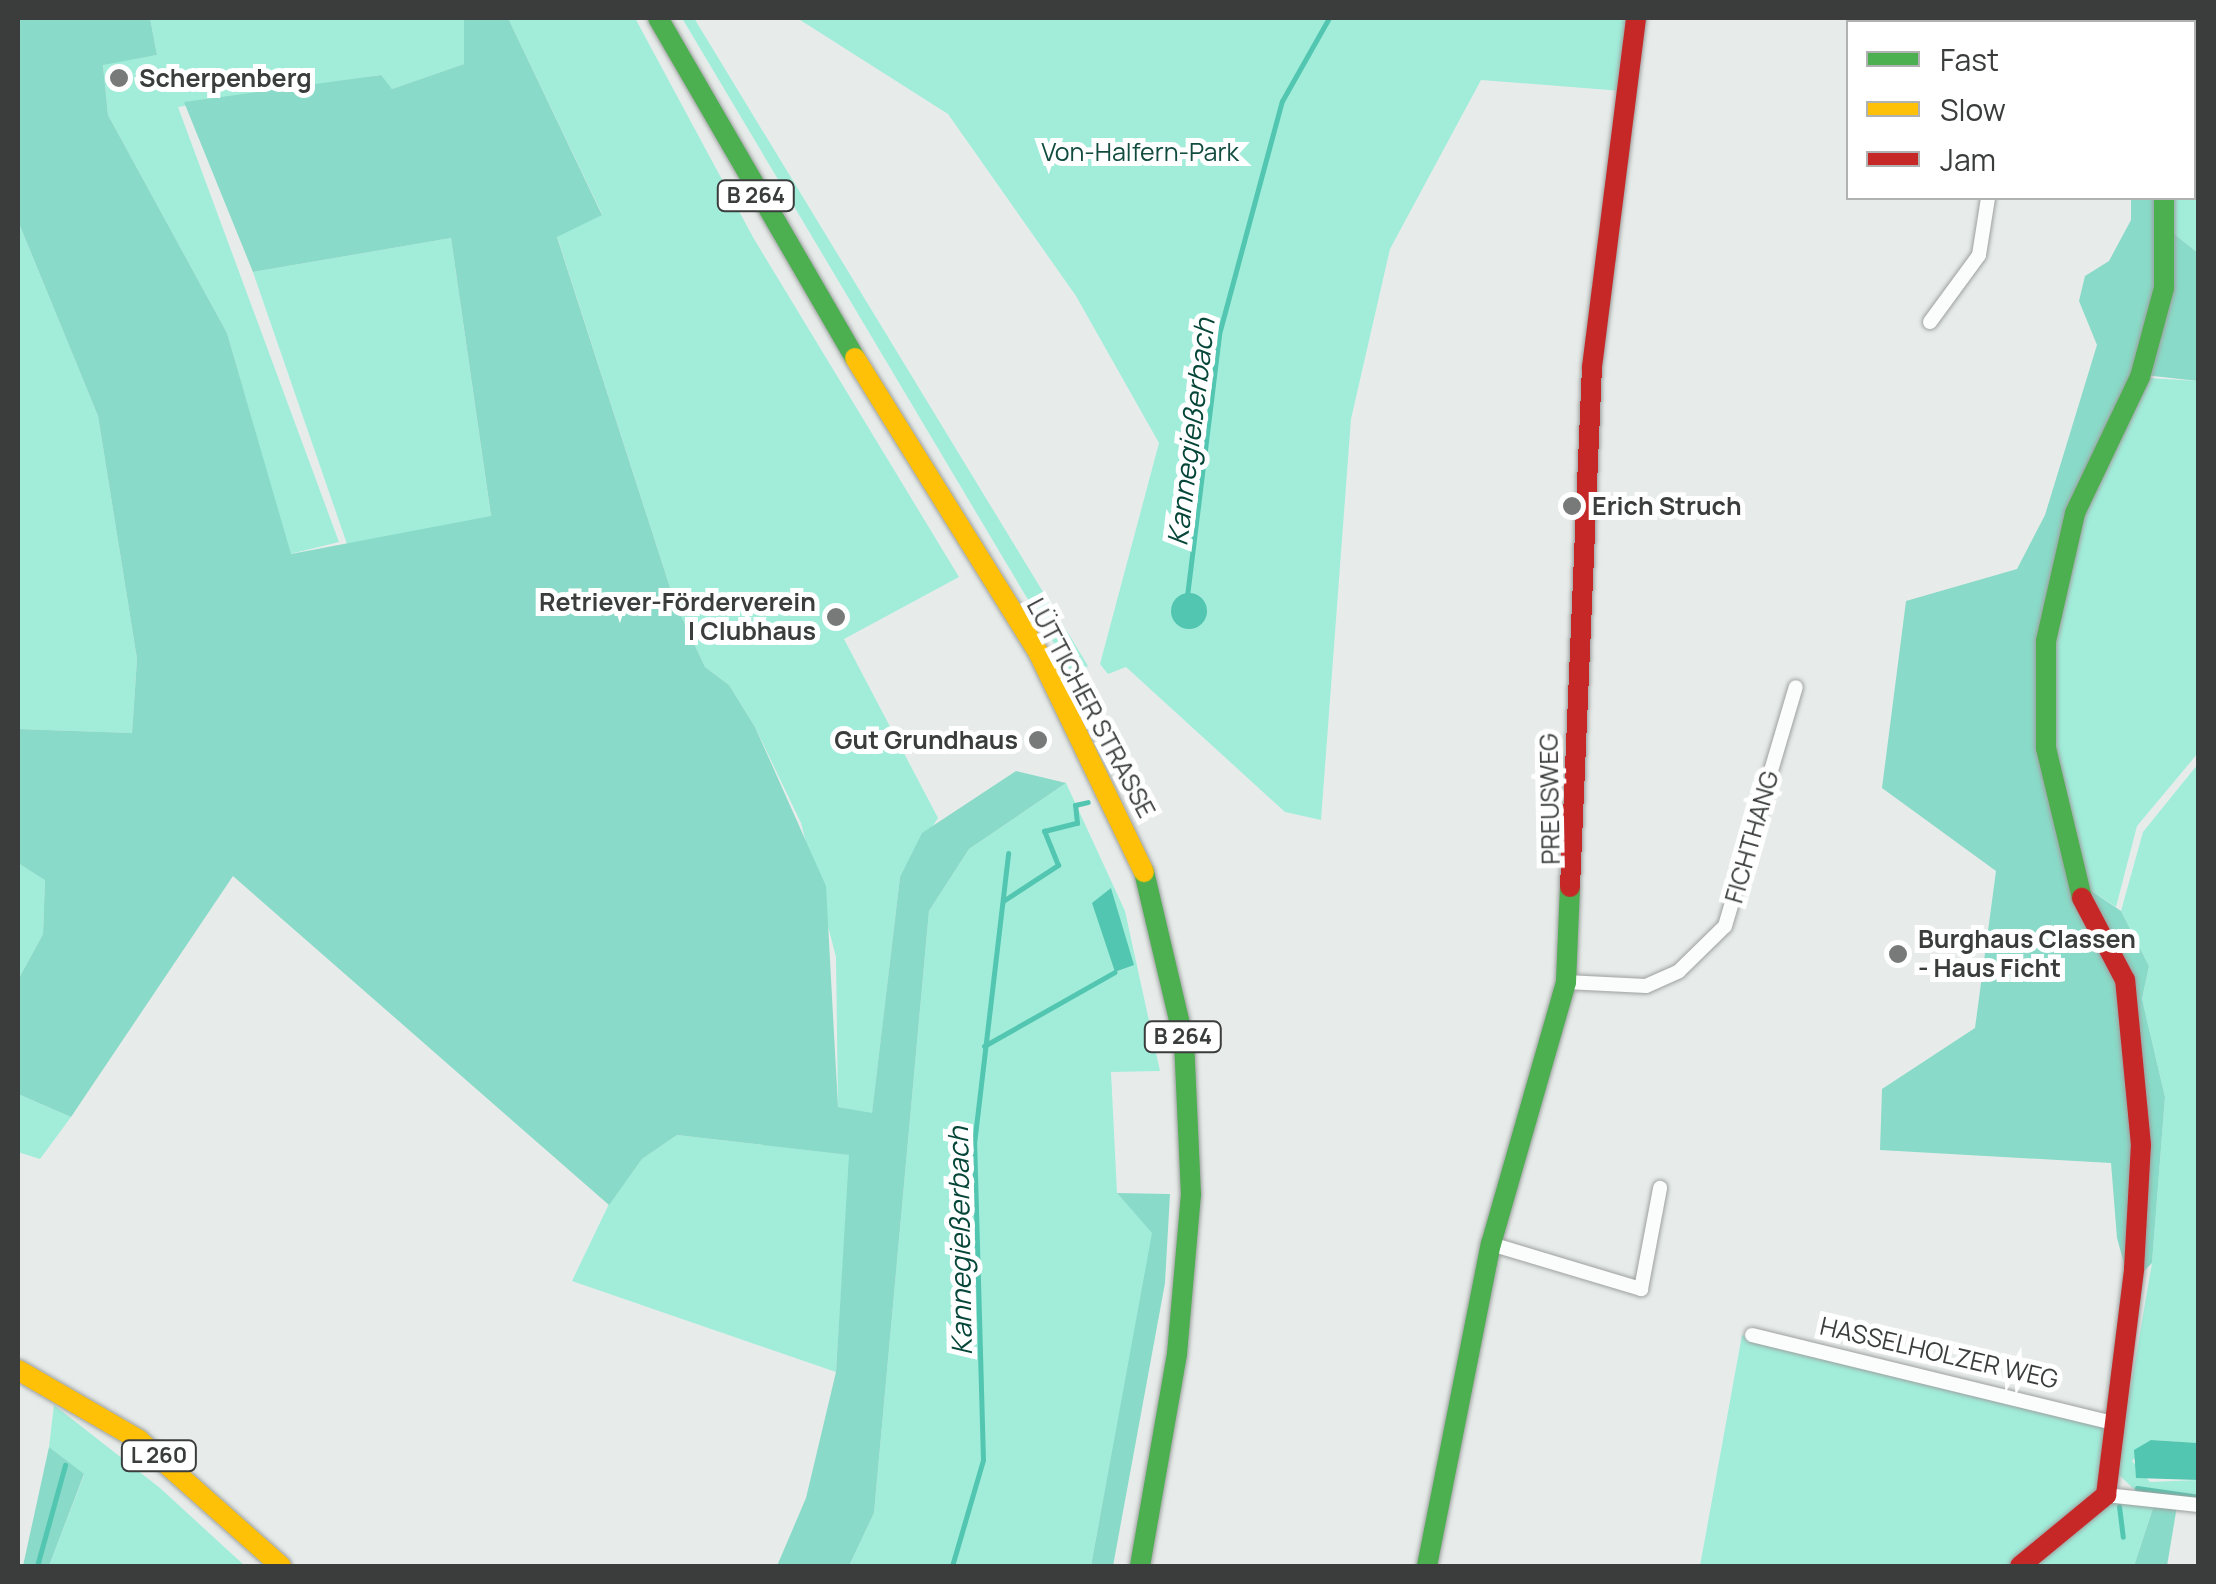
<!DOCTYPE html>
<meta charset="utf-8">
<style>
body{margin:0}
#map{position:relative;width:2216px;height:1584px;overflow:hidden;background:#e7ecea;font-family:Manrope,sans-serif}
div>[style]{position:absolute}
.green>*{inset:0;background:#a1edda}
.forest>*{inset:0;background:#89dac8}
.water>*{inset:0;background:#52c6b0}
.round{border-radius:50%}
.stream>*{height:5px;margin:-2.5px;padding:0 2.5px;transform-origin:2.5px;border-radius:2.5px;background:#52c6b0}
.roads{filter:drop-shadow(0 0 2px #9da09f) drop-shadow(0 0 2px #9da09f)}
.street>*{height:14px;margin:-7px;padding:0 7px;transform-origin:7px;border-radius:7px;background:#fbfcfc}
.fast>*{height:20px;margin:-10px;padding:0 10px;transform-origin:10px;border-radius:10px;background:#4caf50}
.slow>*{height:20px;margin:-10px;padding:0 10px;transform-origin:10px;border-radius:10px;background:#ffc107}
.jam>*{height:20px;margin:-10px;padding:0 10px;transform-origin:10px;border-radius:10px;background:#c62828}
.dots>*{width:28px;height:28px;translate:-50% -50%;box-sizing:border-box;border:5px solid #fff;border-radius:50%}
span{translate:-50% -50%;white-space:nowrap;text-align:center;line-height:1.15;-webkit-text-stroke:10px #fff;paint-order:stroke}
.shield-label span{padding:2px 8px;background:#fff;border:2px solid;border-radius:8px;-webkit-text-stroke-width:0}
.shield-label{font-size:22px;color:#3a3d3c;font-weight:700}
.poi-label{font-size:25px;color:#3a3d3c;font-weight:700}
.left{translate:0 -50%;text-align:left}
.right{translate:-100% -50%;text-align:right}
.park-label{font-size:25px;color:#114c3f}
.street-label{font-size:25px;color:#3a3d3c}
.water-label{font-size:28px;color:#064639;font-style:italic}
.frame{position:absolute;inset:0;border:20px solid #3a3d3c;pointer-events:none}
.legend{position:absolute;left:1846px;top:20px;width:350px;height:180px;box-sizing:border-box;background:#fff;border:2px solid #b0b1b1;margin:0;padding:12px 18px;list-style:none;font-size:30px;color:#3a3d3c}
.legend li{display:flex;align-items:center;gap:20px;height:50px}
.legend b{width:50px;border:2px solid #b0b1b1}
</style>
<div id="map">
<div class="green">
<i style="clip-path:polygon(150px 18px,464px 18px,464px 64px,392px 89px,380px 75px,178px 107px,339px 542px,290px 554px,227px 333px,108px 115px,103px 64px,157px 55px)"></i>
<i style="clip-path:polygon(508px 18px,635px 18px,754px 239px,959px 577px,844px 639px,938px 818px,900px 877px,872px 1114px,838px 1107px,836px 957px,801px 823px,755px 727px,729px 685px,705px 667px,675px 603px,557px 236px,602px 214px)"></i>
<i style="clip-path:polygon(682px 18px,694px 18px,1088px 666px,1074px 677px)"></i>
<i style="clip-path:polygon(797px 18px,1630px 18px,1622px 91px,1481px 80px,1390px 249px,1351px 419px,1321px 820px,1285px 812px,1126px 667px,1108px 674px,1100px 664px,1159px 443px,1076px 296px,948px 114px)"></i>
<i style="clip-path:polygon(2093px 18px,2198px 18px,2198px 253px,2169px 230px,2169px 198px,2194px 198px,2194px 22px)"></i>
<i style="clip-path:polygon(18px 221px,98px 416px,137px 659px,132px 733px,18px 729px)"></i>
<i style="clip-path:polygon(451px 238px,491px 517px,347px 544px,253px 272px)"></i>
<i style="clip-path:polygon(2149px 378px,2198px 381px,2198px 753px,2137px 826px,2116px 907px,2077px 881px,2051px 747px,2050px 642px,2084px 516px)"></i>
<i style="clip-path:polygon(2198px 764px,2198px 1443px,2151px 1440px,2132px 1461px,2150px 1482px,2198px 1480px,2198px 1502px,2138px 1493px,2116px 1472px,2152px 1263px,2165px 1097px,2142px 999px,2149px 966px,2121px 911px,2143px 832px)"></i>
<i style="clip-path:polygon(evenodd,1066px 783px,1125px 911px,1160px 1071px,1111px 1072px,1117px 1193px,1153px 1233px,1091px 1566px,849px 1566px,874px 1513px,929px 911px,969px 849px,1066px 783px,1111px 888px,1133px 965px,1116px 972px,1113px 965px,1111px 888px)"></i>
<i style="clip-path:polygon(18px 863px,45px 879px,43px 934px,18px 980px)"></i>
<i style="clip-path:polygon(18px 1094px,71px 1117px,40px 1159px,18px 1152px)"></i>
<i style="clip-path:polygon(677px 1135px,850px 1155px,836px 1372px,572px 1281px,609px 1204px,642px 1159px)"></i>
<i style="clip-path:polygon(1742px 1335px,2107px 1426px,2099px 1495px,2010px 1566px,1700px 1566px)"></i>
<i style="clip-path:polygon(54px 1405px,160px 1488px,245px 1566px,49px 1566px,84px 1475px,49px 1447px)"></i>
<i style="clip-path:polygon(2111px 1502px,2154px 1505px,2134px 1566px,2026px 1566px)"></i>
</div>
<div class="forest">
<i style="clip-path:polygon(18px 18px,150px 18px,157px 55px,103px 65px,108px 115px,227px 333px,291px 554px,491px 516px,451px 238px,253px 272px,184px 102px,381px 75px,392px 89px,464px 64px,464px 18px,508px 18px,602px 215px,557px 237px,675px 603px,705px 667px,729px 685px,755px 727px,826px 886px,838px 1107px,872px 1113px,900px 877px,922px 833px,1016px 771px,1066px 783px,969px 849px,929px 911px,874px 1513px,849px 1566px,777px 1566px,806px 1498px,836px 1372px,849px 1155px,677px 1135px,642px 1159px,609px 1205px,233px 876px,71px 1117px,18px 1094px,18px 980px,43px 934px,45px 880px,18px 863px,18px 729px,132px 733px,137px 659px,98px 416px,18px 221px)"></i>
<i style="clip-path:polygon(2131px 198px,2169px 198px,2169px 230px,2198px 253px,2198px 381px,2135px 374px,2039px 640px,2077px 881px,2121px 911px,2149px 966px,2142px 999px,2165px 1097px,2152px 1263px,2144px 1271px,2125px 1267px,2117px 1238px,2111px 1163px,1880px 1150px,1882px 1089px,1975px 1028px,1996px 871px,1882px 788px,1906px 601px,2017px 569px,2045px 515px,2097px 345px,2079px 301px,2085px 276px,2109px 261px,2131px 220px)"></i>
<i style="clip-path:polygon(1117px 1193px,1170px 1194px,1165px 1283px,1113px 1566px,1091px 1566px,1152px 1233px)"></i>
<i style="clip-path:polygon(49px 1447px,84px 1474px,49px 1566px,23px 1566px)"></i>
<i style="clip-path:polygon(2154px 1505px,2177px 1506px,2167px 1566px,2134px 1566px)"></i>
</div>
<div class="water">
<i class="round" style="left:1171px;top:593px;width:36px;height:36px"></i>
<i style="clip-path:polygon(1111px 888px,1134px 965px,1115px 972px,1092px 903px)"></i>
<i style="clip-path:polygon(2151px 1440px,2198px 1443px,2198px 1480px,2136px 1478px,2134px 1450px)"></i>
</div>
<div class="stream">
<i style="left:1187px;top:596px;width:264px;rotate:-83deg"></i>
<i style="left:1219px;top:334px;width:241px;rotate:-74.9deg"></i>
<i style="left:1282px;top:101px;width:95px;rotate:-60.5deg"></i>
<i style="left:1003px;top:901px;width:66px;rotate:-33.2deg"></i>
<i style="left:1058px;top:865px;width:37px;rotate:-112deg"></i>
<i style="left:1044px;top:831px;width:34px;rotate:-14deg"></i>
<i style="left:1077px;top:823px;width:18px;rotate:-96deg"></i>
<i style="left:1075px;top:805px;width:13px;rotate:-13deg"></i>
<i style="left:984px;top:1046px;width:150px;rotate:-29.5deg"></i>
<i style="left:2137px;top:1488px;width:62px;rotate:8.4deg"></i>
<i style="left:2119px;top:1506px;width:31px;rotate:83deg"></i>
<i style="left:37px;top:1566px;width:105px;rotate:-74.5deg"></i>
<i style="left:952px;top:1566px;width:110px;rotate:-73.7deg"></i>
<i style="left:983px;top:1460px;width:316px;rotate:-91.6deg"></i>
<i style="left:974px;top:1144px;width:293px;rotate:-83.3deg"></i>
</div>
<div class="roads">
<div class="street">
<i style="left:1927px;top:18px;width:5px;rotate:53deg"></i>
<i style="left:2084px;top:18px;width:6px;rotate:45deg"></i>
<i style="left:1930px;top:322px;width:83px;rotate:-53.8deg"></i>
<i style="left:1979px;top:255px;width:58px;rotate:-81deg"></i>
<i style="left:1566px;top:982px;width:80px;rotate:2.9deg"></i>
<i style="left:1646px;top:986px;width:36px;rotate:-24deg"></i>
<i style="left:1679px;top:971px;width:64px;rotate:-44.4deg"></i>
<i style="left:1725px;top:926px;width:249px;rotate:-73.5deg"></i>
<i style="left:1491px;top:1244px;width:157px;rotate:16.7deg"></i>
<i style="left:1641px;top:1289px;width:103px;rotate:-79.3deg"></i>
<i style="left:1752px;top:1335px;width:373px;rotate:13.7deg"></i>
<i style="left:2106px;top:1495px;width:93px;rotate:6.2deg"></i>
</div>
<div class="fast">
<i style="left:658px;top:18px;width:393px;rotate:59.9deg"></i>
<i style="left:2082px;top:898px;width:154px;rotate:-103.5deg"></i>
<i style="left:2046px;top:748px;width:107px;rotate:-90deg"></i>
<i style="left:2046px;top:641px;width:131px;rotate:-77.2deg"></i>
<i style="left:2075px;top:513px;width:151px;rotate:-64.5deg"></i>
<i style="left:2140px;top:377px;width:92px;rotate:-74.9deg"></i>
<i style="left:2164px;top:288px;width:90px;rotate:-90deg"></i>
<i style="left:1140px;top:1566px;width:215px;rotate:-80.1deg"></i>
<i style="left:1177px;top:1354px;width:160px;rotate:-85deg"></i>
<i style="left:1191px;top:1195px;width:154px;rotate:-92.6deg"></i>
<i style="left:1184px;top:1041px;width:174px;rotate:-103.3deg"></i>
<i style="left:1427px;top:1566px;width:328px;rotate:-78.8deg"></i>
<i style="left:1491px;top:1244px;width:273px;rotate:-74deg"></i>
<i style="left:1566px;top:982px;width:95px;rotate:-87.6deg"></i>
</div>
<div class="slow">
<i style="left:855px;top:358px;width:349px;rotate:58.1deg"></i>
<i style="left:1039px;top:654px;width:242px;rotate:64.3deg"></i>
<i style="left:18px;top:1370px;width:140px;rotate:30deg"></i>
<i style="left:139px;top:1440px;width:190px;rotate:41.6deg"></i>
</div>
<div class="jam">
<i style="left:1570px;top:887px;width:520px;rotate:-87.58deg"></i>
<i style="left:1592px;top:367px;width:352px;rotate:-82.8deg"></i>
<i style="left:2020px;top:1566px;width:112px;rotate:-39.5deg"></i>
<i style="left:2106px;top:1495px;width:228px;rotate:-82.9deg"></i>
<i style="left:2134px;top:1269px;width:124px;rotate:-86.8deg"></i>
<i style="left:2141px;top:1145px;width:166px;rotate:-95.5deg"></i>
<i style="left:2125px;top:980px;width:93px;rotate:-117.7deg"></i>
</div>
</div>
<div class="dots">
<i style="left:119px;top:78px;background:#777a79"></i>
<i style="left:1572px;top:506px;background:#777a79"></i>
<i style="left:836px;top:617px;background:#777a79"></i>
<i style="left:1038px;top:740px;background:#777a79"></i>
<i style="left:1898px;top:954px;background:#777a79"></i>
</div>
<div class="shield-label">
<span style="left:756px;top:196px">B 264</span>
<span style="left:1183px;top:1037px">B 264</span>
<span style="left:159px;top:1456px">L 260</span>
</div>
<div class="poi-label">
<span class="left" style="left:139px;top:78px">Scherpenberg</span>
<span class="left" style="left:1592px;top:506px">Erich Struch</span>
<span class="right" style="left:816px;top:617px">Retriever-Förderverein<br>| Clubhaus</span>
<span class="right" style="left:1018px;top:740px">Gut Grundhaus</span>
<span class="left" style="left:1918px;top:954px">Burghaus Classen<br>- Haus Ficht</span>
</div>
<div class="park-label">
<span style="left:1140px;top:152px">Von-Halfern-Park</span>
</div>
<div class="street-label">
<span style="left:1091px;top:708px;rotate:62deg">LÜTTICHER STRASSE</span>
<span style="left:1550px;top:799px;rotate:-91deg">PREUSWEG</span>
<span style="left:1752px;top:837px;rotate:-74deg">FICHTHANG</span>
<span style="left:1939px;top:1353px;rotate:13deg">HASSELHOLZER WEG</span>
</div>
<div class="water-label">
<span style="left:1190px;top:432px;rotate:-83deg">Kannegießerbach</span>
<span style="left:959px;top:1241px;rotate:-91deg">Kannegießerbach</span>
</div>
<div class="frame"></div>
<ul class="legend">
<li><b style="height:12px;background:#4caf50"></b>Fast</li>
<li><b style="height:12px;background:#ffc107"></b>Slow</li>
<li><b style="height:12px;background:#c62828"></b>Jam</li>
</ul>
</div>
